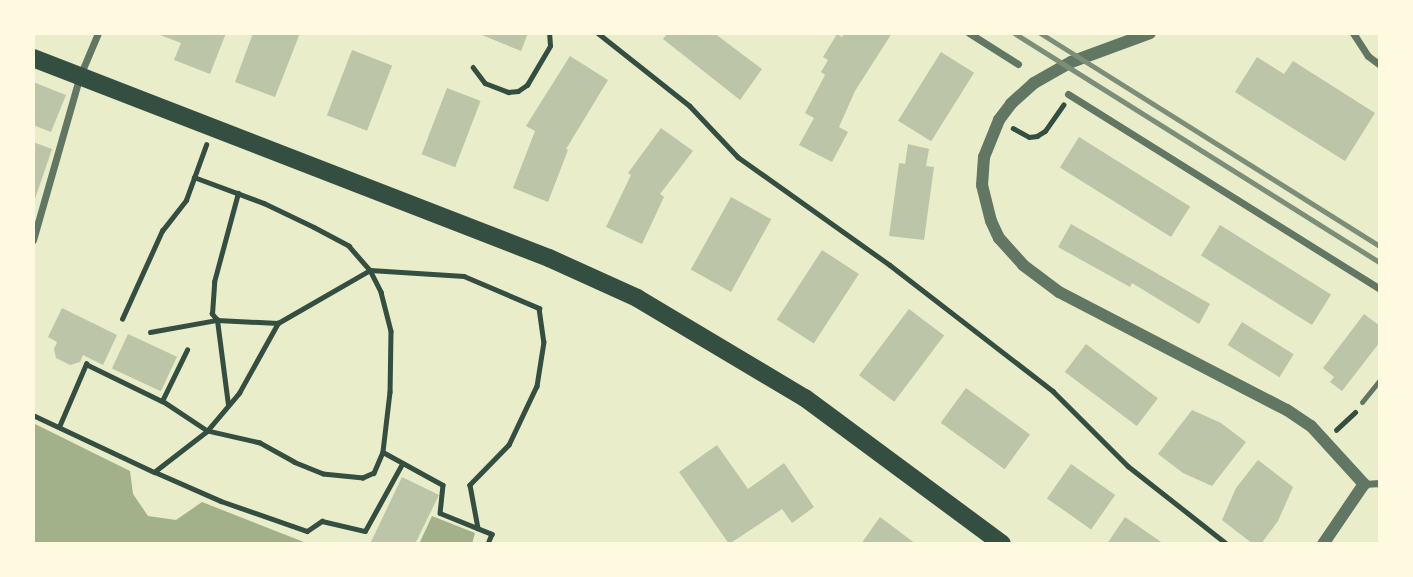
<!DOCTYPE html>
<style>
body{margin:0}
#map{position:relative;width:1413px;height:577px;overflow:hidden;background:#e9edc9;font-family:"Exo 2",sans-serif}
div>[style]{position:absolute}
.water>*{inset:0;background:#a3b18a}
.building>*{inset:0;background:#bcc5a7;transform-origin:0 0}
.path>*{height:4.5px;margin:-2.25px;padding:0 2.25px;transform-origin:2.25px;border-radius:2.25px;background:#344e41}
.service>*{height:5px;margin:-2.5px;padding:0 2.5px;transform-origin:2.5px;border-radius:2.5px;background:#617663}
.minor>*{height:7px;margin:-3.5px;padding:0 3.5px;transform-origin:3.5px;border-radius:3.5px;background:#617663}
.tertiary>*{height:12px;margin:-6px;padding:0 6px;transform-origin:6px;border-radius:6px;background:#617663}
.primary>*{height:18px;margin:-9px;padding:0 9px;transform-origin:9px;border-radius:9px;background:#344e41}
.rail>*{height:5px;margin:-2.5px;padding:0 2.5px;transform-origin:2.5px;border-radius:2.5px;background:#7c8e77}
span{translate:-50% -50%;white-space:nowrap;text-align:center;line-height:1.15;-webkit-text-stroke:5px #fefae0;paint-order:stroke}
.frame{position:absolute;inset:0;border:35px solid #fefae0;pointer-events:none}
</style>
<div id="map">
<div class="water">
<i style="clip-path:polygon(33px 423px,130px 471px,133px 494px,148px 516px,176px 520px,202px 502px,309px 544px,33px 544px)"></i>
<i style="clip-path:polygon(432px 516px,475px 533px,472px 544px,419px 544px)"></i>
</div>
<div class="building">
<i style="clip-path:polygon(155px 33px,226px 33px,210px 74px,174px 60px,181px 43px)"></i>
<i style="clip-path:polygon(253px 33px,300px 33px,275px 97px,235px 82px)"></i>
<i style="clip-path:polygon(477px 33px,528px 33px,521px 51px)"></i>
<i style="clip-path:polygon(668px 33px,714px 33px,762px 69px,740px 100px,663px 39px)"></i>
<i style="clip-path:polygon(845px 33px,892px 33px,855px 91px,839px 127px,848px 132px,832px 162px,799px 145px,814px 118px,805px 113px,825px 75px,821px 72px,828px 60px,823px 57px,837px 34px,842px 37px)"></i>
<i style="left:352px;top:50px;width:43px;height:70px;rotate:21deg"></i>
<i style="left:941px;top:52px;width:39px;height:81px;rotate:32deg"></i>
<i style="clip-path:polygon(570px 56px,608px 80px,566px 149px,568px 150px,548px 202px,513px 188px,535px 131px,526px 126px)"></i>
<i style="clip-path:polygon(1257px 57px,1284px 74px,1293px 61px,1375px 113px,1345px 161px,1235px 92px)"></i>
<i style="clip-path:polygon(33px 82px,66px 95px,51px 132px,33px 125px)"></i>
<i style="left:447px;top:88px;width:36px;height:71px;rotate:21deg"></i>
<i style="clip-path:polygon(661px 128px,693px 151px,660px 194px,664px 197px,642px 244px,606px 227px,631px 175px,628px 173px)"></i>
<i style="left:1079px;top:137px;width:131px;height:36px;rotate:32deg"></i>
<i style="clip-path:polygon(33px 142px,52px 149px,34px 202px,33px 202px)"></i>
<i style="clip-path:polygon(908px 144px,929px 149px,926px 166px,934px 167px,924px 240px,889px 236px,899px 163px,905px 164px)"></i>
<i style="left:731px;top:197px;width:46px;height:83px;rotate:29deg"></i>
<i style="clip-path:polygon(1071px 224px,1210px 304px,1199px 324px,1132px 283px,1130px 287px,1058px 247px)"></i>
<i style="left:1220px;top:225px;width:131px;height:36px;rotate:32deg"></i>
<i style="left:822px;top:250px;width:44px;height:83px;rotate:33deg"></i>
<i style="clip-path:polygon(62px 308px,117px 335px,103px 365px,83px 355px,80px 362px,70px 365px,56px 358px,54px 349px,57px 342px,48px 337px)"></i>
<i style="left:909px;top:309px;width:44px;height:83px;rotate:37deg"></i>
<i style="clip-path:polygon(1364px 314px,1380px 326px,1380px 342px,1342px 391px,1330px 382px,1334px 377px,1323px 368px)"></i>
<i style="left:1242px;top:322px;width:61px;height:27px;rotate:32deg"></i>
<i style="left:128px;top:334px;width:54px;height:38px;rotate:25deg"></i>
<i style="left:1086px;top:344px;width:90px;height:35px;rotate:37deg"></i>
<i style="left:966px;top:388px;width:79px;height:43px;rotate:36deg"></i>
<i style="clip-path:polygon(1192px 410px,1221px 423px,1246px 442px,1212px 486px,1183px 473px,1158px 454px)"></i>
<i style="clip-path:polygon(717px 445px,748px 489px,784px 463px,814px 507px,792px 523px,782px 509px,729px 544px,679px 472px)"></i>
<i style="clip-path:polygon(1258px 460px,1293px 487px,1278px 521px,1261px 544px,1253px 544px,1222px 520px,1236px 488px)"></i>
<i style="left:1071px;top:464px;width:54px;height:42px;rotate:35deg"></i>
<i style="clip-path:polygon(402px 477px,439px 495px,415px 544px,370px 544px)"></i>
<i style="clip-path:polygon(880px 517px,916px 544px,861px 544px)"></i>
<i style="clip-path:polygon(1125px 517px,1164px 544px,1107px 544px)"></i>
</div>
<div class="path">
<i style="left:598px;top:33px;width:117px;rotate:38.4deg"></i>
<i style="left:690px;top:106px;width:70px;rotate:46.7deg"></i>
<i style="left:738px;top:157px;width:186px;rotate:35.4deg"></i>
<i style="left:890px;top:265px;width:206px;rotate:37.7deg"></i>
<i style="left:1053px;top:391px;width:106px;rotate:45deg"></i>
<i style="left:1128px;top:466px;width:126px;rotate:38.2deg"></i>
<i style="left:473px;top:67px;width:20px;rotate:53deg"></i>
<i style="left:485px;top:83px;width:25px;rotate:21deg"></i>
<i style="left:508px;top:92px;width:10px;rotate:-6deg"></i>
<i style="left:518px;top:91px;width:11px;rotate:-34deg"></i>
<i style="left:527px;top:85px;width:45px;rotate:-59.5deg"></i>
<i style="left:550px;top:46px;width:13px;rotate:-94deg"></i>
<i style="left:1013px;top:128px;width:18px;rotate:29deg"></i>
<i style="left:1029px;top:137px;width:8px;rotate:-7deg"></i>
<i style="left:1037px;top:136px;width:9px;rotate:-32deg"></i>
<i style="left:1045px;top:131px;width:32px;rotate:-55deg"></i>
<i style="left:194px;top:177px;width:75px;rotate:20.4deg"></i>
<i style="left:264px;top:203px;width:55px;rotate:25.6deg"></i>
<i style="left:314px;top:227px;width:40px;rotate:28deg"></i>
<i style="left:349px;top:246px;width:32px;rotate:49deg"></i>
<i style="left:370px;top:270px;width:25px;rotate:63deg"></i>
<i style="left:381px;top:292px;width:40px;rotate:75.6deg"></i>
<i style="left:391px;top:331px;width:61px;rotate:90.9deg"></i>
<i style="left:390px;top:392px;width:60px;rotate:96.7deg"></i>
<i style="left:383px;top:452px;width:23px;rotate:113deg"></i>
<i style="left:374px;top:473px;width:12px;rotate:156deg"></i>
<i style="left:363px;top:478px;width:40px;rotate:-174.3deg"></i>
<i style="left:323px;top:474px;width:31px;rotate:-158deg"></i>
<i style="left:294px;top:462px;width:39px;rotate:-151deg"></i>
<i style="left:260px;top:443px;width:54px;rotate:-167.2deg"></i>
<i style="left:207px;top:431px;width:50px;rotate:-49.9deg"></i>
<i style="left:239px;top:393px;width:80px;rotate:-60.9deg"></i>
<i style="left:122px;top:319px;width:97px;rotate:-65.6deg"></i>
<i style="left:162px;top:231px;width:39px;rotate:-52deg"></i>
<i style="left:186px;top:200px;width:59px;rotate:-70deg"></i>
<i style="left:150px;top:332px;width:68px;rotate:-10.2deg"></i>
<i style="left:217px;top:320px;width:61px;rotate:2.8deg"></i>
<i style="left:278px;top:323px;width:106px;rotate:-29.9deg"></i>
<i style="left:370px;top:270px;width:94px;rotate:3.7deg"></i>
<i style="left:464px;top:276px;width:82px;rotate:23.1deg"></i>
<i style="left:539px;top:308px;width:34px;rotate:82deg"></i>
<i style="left:544px;top:342px;width:45px;rotate:99deg"></i>
<i style="left:537px;top:386px;width:65px;rotate:115.4deg"></i>
<i style="left:509px;top:445px;width:56px;rotate:134.3deg"></i>
<i style="left:470px;top:485px;width:44px;rotate:79.5deg"></i>
<i style="left:228px;top:405px;width:86px;rotate:-97.4deg"></i>
<i style="left:217px;top:320px;width:8px;rotate:-130deg"></i>
<i style="left:212px;top:314px;width:32px;rotate:-86deg"></i>
<i style="left:214px;top:282px;width:92px;rotate:-74.9deg"></i>
<i style="left:33px;top:415px;width:134px;rotate:25.2deg"></i>
<i style="left:154px;top:472px;width:67px;rotate:-37.7deg"></i>
<i style="left:207px;top:431px;width:54px;rotate:-146.3deg"></i>
<i style="left:162px;top:401px;width:57px;rotate:-63.9deg"></i>
<i style="left:59px;top:427px;width:69px;rotate:-66.8deg"></i>
<i style="left:86px;top:364px;width:85px;rotate:26deg"></i>
<i style="left:1336px;top:430px;width:26px;rotate:-43deg"></i>
<i style="left:383px;top:452px;width:68px;rotate:28.8deg"></i>
<i style="left:443px;top:485px;width:28px;rotate:96deg"></i>
<i style="left:440px;top:513px;width:56px;rotate:22deg"></i>
<i style="left:492px;top:534px;width:11px;rotate:112deg"></i>
<i style="left:155px;top:472px;width:72px;rotate:23.7deg"></i>
<i style="left:221px;top:501px;width:91px;rotate:19.2deg"></i>
<i style="left:307px;top:531px;width:18px;rotate:-34deg"></i>
<i style="left:322px;top:521px;width:44px;rotate:13.1deg"></i>
<i style="left:365px;top:531px;width:77px;rotate:-61.1deg"></i>
</div>
<div class="service">
<i style="left:1362px;top:402px;width:28px;rotate:-51deg"></i>
</div>
<div class="minor">
<i style="left:969px;top:33px;width:58px;rotate:32.3deg"></i>
<i style="left:1353px;top:33px;width:27px;rotate:57deg"></i>
<i style="left:1368px;top:56px;width:15px;rotate:37deg"></i>
<i style="left:1068px;top:94px;width:368px;rotate:32deg"></i>
<i style="left:33px;top:240px;width:168px;rotate:-74.1deg"></i>
<i style="left:79px;top:78px;width:49px;rotate:-67.1deg"></i>
<i style="left:1364px;top:484px;width:16px;rotate:-4deg"></i>
</div>
<div class="tertiary">
<i style="left:1150px;top:33px;width:84px;rotate:159.8deg"></i>
<i style="left:1071px;top:62px;width:43px;rotate:150.4deg"></i>
<i style="left:1034px;top:83px;width:31px;rotate:138deg"></i>
<i style="left:1011px;top:104px;width:20px;rotate:127deg"></i>
<i style="left:999px;top:120px;width:40px;rotate:112deg"></i>
<i style="left:984px;top:157px;width:28px;rotate:94deg"></i>
<i style="left:982px;top:185px;width:37px;rotate:76deg"></i>
<i style="left:991px;top:221px;width:19px;rotate:65deg"></i>
<i style="left:999px;top:238px;width:36px;rotate:48deg"></i>
<i style="left:1023px;top:265px;width:45px;rotate:36.9deg"></i>
<i style="left:1059px;top:292px;width:257px;rotate:27.4deg"></i>
<i style="left:1287px;top:410px;width:29px;rotate:34deg"></i>
<i style="left:1311px;top:426px;width:79px;rotate:47.6deg"></i>
<i style="left:1364px;top:484px;width:73px;rotate:124.3deg"></i>
</div>
<div class="primary">
<i style="left:33px;top:58px;width:553px;rotate:21.19deg"></i>
<i style="left:549px;top:258px;width:97px;rotate:24.4deg"></i>
<i style="left:637px;top:298px;width:196px;rotate:30.8deg"></i>
<i style="left:805px;top:398px;width:245px;rotate:36.5deg"></i>
</div>
<div class="rail">
<i style="left:1014px;top:33px;width:432px;rotate:32.1deg"></i>
<i style="left:1040px;top:33px;width:401px;rotate:32.1deg"></i>
</div>
<div class="frame"></div>
</div>
